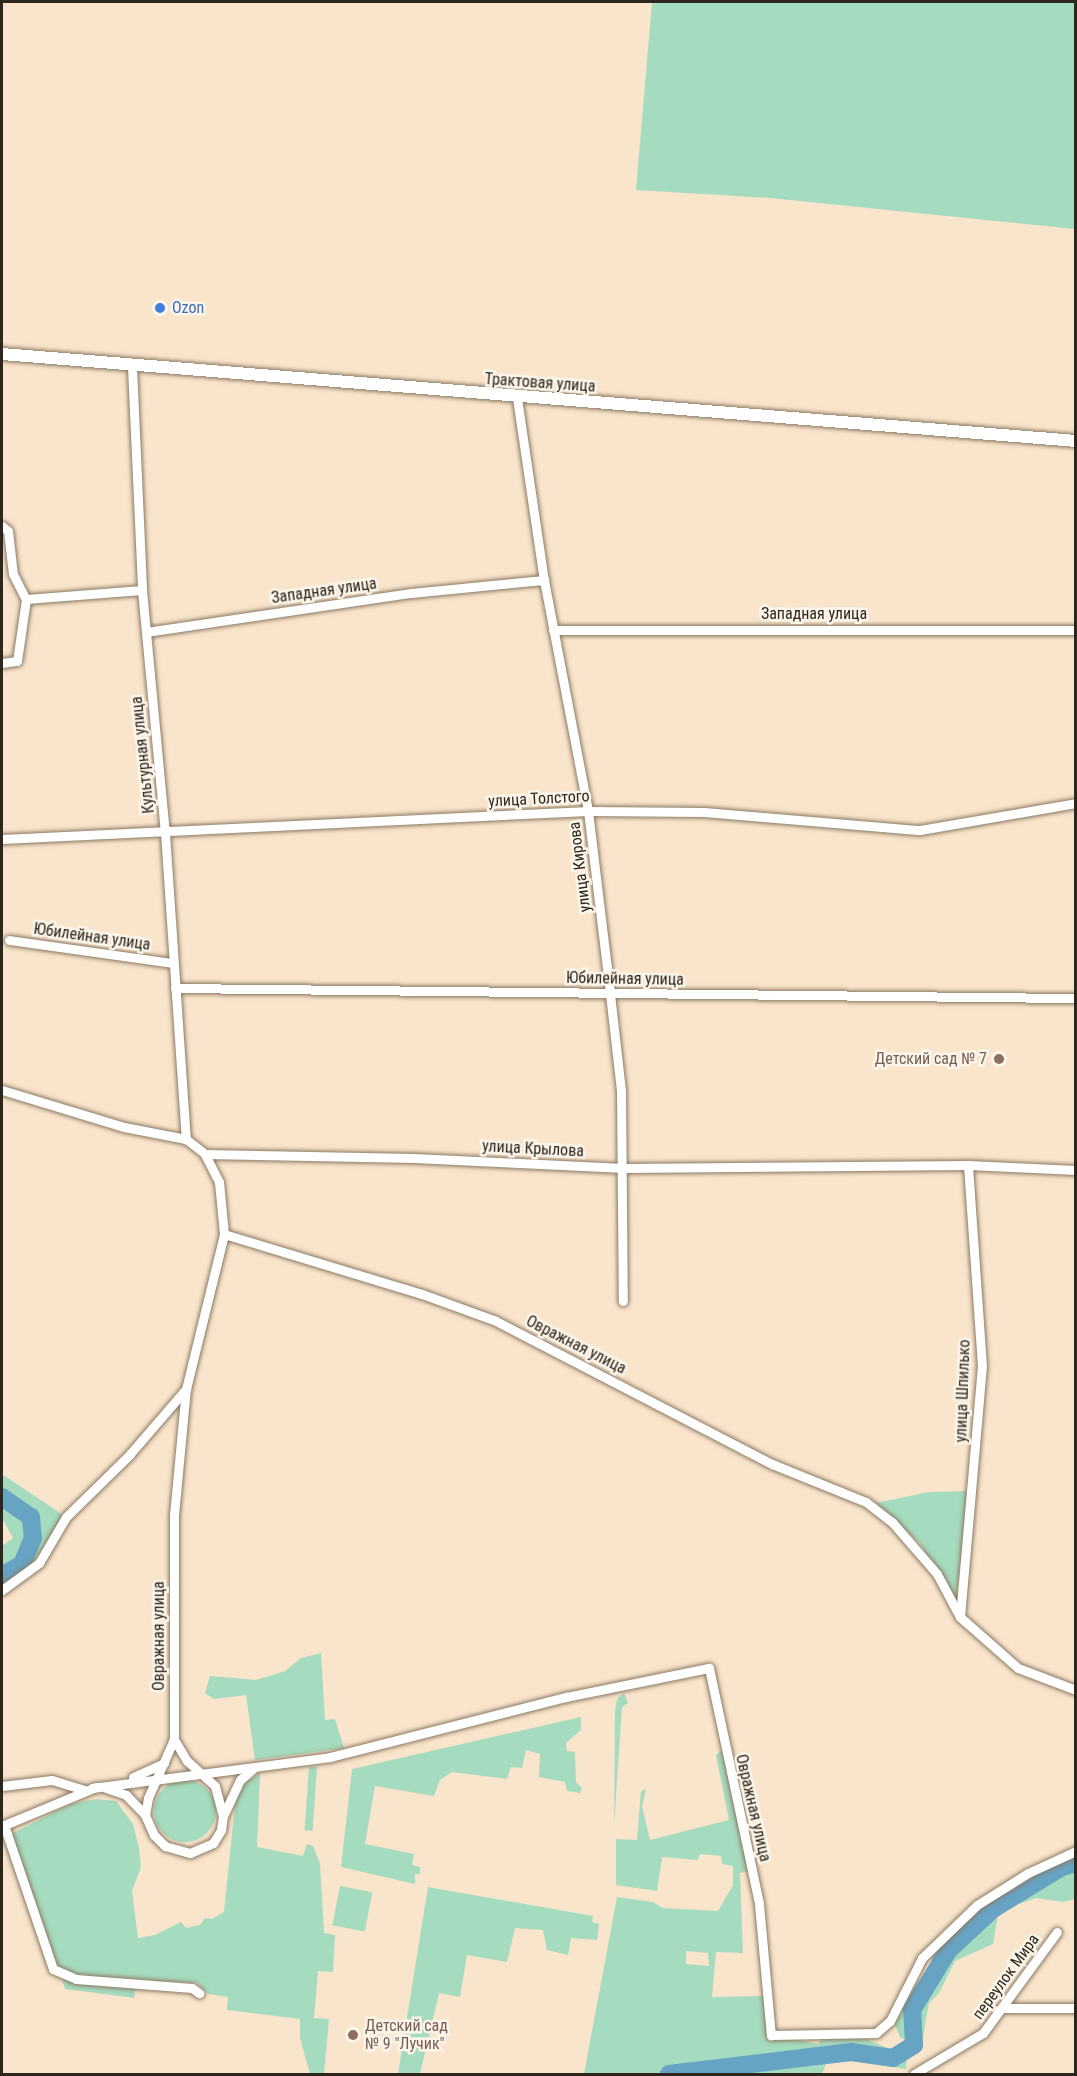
<!DOCTYPE html>
<meta charset="utf-8">
<style>
body{margin:0}
#map{position:relative;width:1077px;height:2076px;overflow:hidden;background:#f9e5cc;font-family:"Roboto Condensed",sans-serif}
div>[style]{position:absolute}
.green>*{inset:0;background:#a5dbbe;transform-origin:0 0}
.round{border-radius:50%}
.river>*{height:18px;margin:-9px;padding:0 9px;transform-origin:9px;border-radius:9px;background:#67a3c3}
.roads{filter:drop-shadow(0 0 2px #8b7962) drop-shadow(0 0 2px #8b7962)}
.minor>*{height:9px;margin:-4.5px;padding:0 4.5px;transform-origin:4.5px;border-radius:4.5px;background:#fff}
.major>*{height:12px;margin:-6px;padding:0 6px;transform-origin:6px;border-radius:6px;background:#fff}
.dots>*{width:16px;height:16px;translate:-50% -50%;box-sizing:border-box;border:3px solid #fcf5ea;border-radius:50%}
span{translate:-50% -50%;white-space:nowrap;text-align:center;line-height:1.15;-webkit-text-stroke:5px #fcf5ea;paint-order:stroke}
.shop-label{font-size:16px;color:#366cbe}
.left{translate:0 -50%;text-align:left}
.street-label{font-size:16px;color:#2d261c}
.education-label{font-size:16px;color:#785e54}
.right{translate:-100% -50%;text-align:right}
.frame{position:absolute;inset:0;border:3px solid #2d261c;pointer-events:none}
</style>
<div id="map">
<div class="green">
<i style="clip-path:polygon(652px 2px,1075px 2px,1075px 229px,770px 198px,636px 190px)"></i>
<i style="clip-path:polygon(2px 1474px,66px 1517px,41px 1560px,2px 1590px,2px 1546px,13px 1538px,2px 1518px)"></i>
<i style="clip-path:polygon(969px 1491px,956px 1600px,920px 1543px,876px 1503px,929px 1492px)"></i>
<i style="clip-path:polygon(321px 1653px,325px 1720px,335px 1719px,344px 1748px,255px 1760px,246px 1695px,214px 1699px,205px 1693px,210px 1676px,256px 1680px,285px 1671px,301px 1658px)"></i>
<i style="clip-path:polygon(624px 1693px,628px 1703px,622px 1707px,614px 1825px,615px 1712px,617px 1699px)"></i>
<i style="clip-path:polygon(581px 1717px,581px 1730px,566px 1743px,567px 1751px,575px 1752px,576px 1782px,582px 1788px,580px 1793px,567px 1791px,565px 1782px,539px 1777px,540px 1754px,526px 1750px,522px 1768px,511px 1767px,507px 1779px,452px 1772px,440px 1780px,434px 1796px,375px 1786px,365px 1844px,414px 1854px,412px 1865px,420px 1867px,420px 1874px,415px 1874px,415px 1884px,341px 1867px,352px 1769px)"></i>
<i style="clip-path:polygon(evenodd,722px 1750px,749px 1871px,740px 1873px,743px 1953px,716px 1952px,712px 1997px,767px 1996px,771px 2035px,818px 2044px,826px 2034px,851px 2033px,907px 2056px,906px 2069px,851px 2061px,826px 2064px,822px 2074px,584px 2074px,617px 1897px,653px 1902px,663px 1908px,718px 1911px,733px 1885px,733px 1866px,722px 1864px,721px 1856px,700px 1854px,698px 1860px,662px 1857px,657px 1891px,616px 1885px,616px 1839px,637px 1840px,641px 1791px,646px 1789px,642px 1806px,650px 1840px,729px 1820px,716px 1755px,722px 1750px,686px 1951px,708px 1953px,709px 1966px,686px 1964px,686px 1951px)"></i>
<i style="left:317px;top:1767px;width:64px;height:8px;rotate:94deg"></i>
<i style="clip-path:polygon(260px 1773px,257px 1847px,303px 1856px,307px 1844px,313px 1846px,320px 1864px,324px 1933px,335px 1935px,333px 1972px,318px 1971px,314px 2018px,329px 2019px,324px 2074px,310px 2074px,300px 2038px,300px 2019px,227px 2010px,228px 1997px,208px 1994px,197px 1983px,71px 1976px,57px 1967px,12px 1841px,13px 1833px,71px 1804px,96px 1799px,116px 1801px,133px 1824px,139px 1848px,141px 1867px,132px 1891px,138px 1938px,155px 1935px,181px 1922px,186px 1928px,200px 1925px,205px 1918px,212px 1919px,224px 1912px,235px 1805px,241px 1786px)"></i>
<i class="round" style="left:154px;top:1780px;width:62px;height:62px"></i>
<i style="clip-path:polygon(1075px 1854px,1075px 1899px,1063px 1902px,1036px 1898px,1002px 1910px,1011px 1889px)"></i>
<i style="left:340px;top:1886px;width:33px;height:40px;rotate:11deg"></i>
<i style="clip-path:polygon(428px 1887px,593px 1916px,592px 1922px,599px 1924px,597px 1940px,571px 1938px,568px 1955px,547px 1950px,543px 1930px,515px 1928px,507px 1962px,467px 1955px,460px 1997px,439px 1993px,420px 2074px,398px 2074px)"></i>
<i style="clip-path:polygon(977px 1909px,998px 1915px,993px 1944px,955px 1961px,939px 1993px,929px 2003px,921px 2048px,900px 2037px,894px 2022px,907px 1994px,933px 1965px,931px 1956px)"></i>
<i style="clip-path:polygon(62px 1979px,136px 1986px,134px 1998px,65px 1989px)"></i>
</div>
<div class="river">
<i style="left:2px;top:1497px;width:35px;rotate:35deg"></i>
<i style="left:31px;top:1517px;width:21px;rotate:85deg"></i>
<i style="left:33px;top:1538px;width:28px;rotate:113deg"></i>
<i style="left:22px;top:1564px;width:23px;rotate:149deg"></i>
<i style="left:669px;top:2074px;width:183px;rotate:-6.9deg"></i>
<i style="left:851px;top:2052px;width:42px;rotate:8.1deg"></i>
<i style="left:893px;top:2058px;width:25px;rotate:-32deg"></i>
<i style="left:914px;top:2045px;width:35px;rotate:-93deg"></i>
<i style="left:912px;top:2010px;width:69px;rotate:-58.6deg"></i>
<i style="left:948px;top:1951px;width:62px;rotate:-43deg"></i>
<i style="left:993px;top:1909px;width:81px;rotate:-31.3deg"></i>
<i style="left:1062px;top:1867px;width:15px;rotate:-16deg"></i>
</div>
<div class="roads">
<div class="minor">
<i style="left:132px;top:367px;width:223px;rotate:87.4deg"></i>
<i style="left:142px;top:590px;width:244px;rotate:84.6deg"></i>
<i style="left:165px;top:833px;width:307px;rotate:86.1deg"></i>
<i style="left:517px;top:398px;width:184px;rotate:81.6deg"></i>
<i style="left:544px;top:580px;width:235px;rotate:79.2deg"></i>
<i style="left:588px;top:811px;width:184px;rotate:83.1deg"></i>
<i style="left:610px;top:994px;width:98px;rotate:83.5deg"></i>
<i style="left:621px;top:1091px;width:210px;rotate:89.5deg"></i>
<i style="left:2px;top:526px;width:8px;rotate:40deg"></i>
<i style="left:8px;top:531px;width:43px;rotate:83.4deg"></i>
<i style="left:13px;top:574px;width:28px;rotate:63deg"></i>
<i style="left:553px;top:630px;width:523px"></i>
<i style="left:146px;top:632px;width:268px;rotate:-8.4deg"></i>
<i style="left:411px;top:593px;width:134px;rotate:-5.6deg"></i>
<i style="left:2px;top:663px;width:15px;rotate:-8deg"></i>
<i style="left:17px;top:661px;width:63px;rotate:-81.7deg"></i>
<i style="left:26px;top:599px;width:116px;rotate:-4.4deg"></i>
<i style="left:2px;top:839px;width:587px;rotate:-2.74deg"></i>
<i style="left:588px;top:811px;width:116px;rotate:0.5deg"></i>
<i style="left:704px;top:812px;width:217px;rotate:4.8deg"></i>
<i style="left:920px;top:830px;width:158px;rotate:-9.8deg"></i>
<i style="left:9px;top:940px;width:165px;rotate:8deg"></i>
<i style="left:175px;top:988px;width:901px;rotate:0.64deg"></i>
<i style="left:2px;top:1090px;width:127px;rotate:16.9deg"></i>
<i style="left:124px;top:1127px;width:63px;rotate:11deg"></i>
<i style="left:186px;top:1139px;width:24px;rotate:38deg"></i>
<i style="left:205px;top:1154px;width:209px;rotate:1.1deg"></i>
<i style="left:414px;top:1158px;width:210px;rotate:2.7deg"></i>
<i style="left:624px;top:1168px;width:344px;rotate:-0.5deg"></i>
<i style="left:968px;top:1165px;width:108px;rotate:2.7deg"></i>
<i style="left:224px;top:1234px;width:207px;rotate:16.9deg"></i>
<i style="left:422px;top:1294px;width:79px;rotate:20deg"></i>
<i style="left:496px;top:1321px;width:311px;rotate:27.4deg"></i>
<i style="left:772px;top:1464px;width:101px;rotate:22deg"></i>
<i style="left:866px;top:1502px;width:33px;rotate:38deg"></i>
<i style="left:892px;top:1522px;width:69px;rotate:49.1deg"></i>
<i style="left:937px;top:1574px;width:49px;rotate:61.9deg"></i>
<i style="left:960px;top:1617px;width:77px;rotate:41.3deg"></i>
<i style="left:1018px;top:1668px;width:62px;rotate:20.8deg"></i>
<i style="left:2px;top:1590px;width:46px;rotate:-36.1deg"></i>
<i style="left:39px;top:1563px;width:53px;rotate:-59.6deg"></i>
<i style="left:66px;top:1517px;width:90px;rotate:-44.5deg"></i>
<i style="left:130px;top:1454px;width:86px;rotate:-49.3deg"></i>
<i style="left:960px;top:1617px;width:252px;rotate:-85deg"></i>
<i style="left:982px;top:1366px;width:201px;rotate:-94deg"></i>
<i style="left:174px;top:1739px;width:64px;rotate:113.8deg"></i>
<i style="left:148px;top:1798px;width:17px;rotate:100deg"></i>
<i style="left:145px;top:1815px;width:22px;rotate:66deg"></i>
<i style="left:154px;top:1835px;width:16px;rotate:45deg"></i>
<i style="left:165px;top:1846px;width:26px;rotate:16deg"></i>
<i style="left:190px;top:1853px;width:25px;rotate:-23deg"></i>
<i style="left:213px;top:1843px;width:15px;rotate:-58deg"></i>
<i style="left:221px;top:1830px;width:14px;rotate:-82deg"></i>
<i style="left:223px;top:1816px;width:31px;rotate:-105deg"></i>
<i style="left:215px;top:1786px;width:38px;rotate:-138deg"></i>
<i style="left:187px;top:1761px;width:26px;rotate:-121deg"></i>
<i style="left:174px;top:1739px;width:224px;rotate:-90deg"></i>
<i style="left:174px;top:1515px;width:127px;rotate:-84.6deg"></i>
<i style="left:186px;top:1389px;width:160px;rotate:-76.2deg"></i>
<i style="left:224px;top:1234px;width:52px;rotate:-95.5deg"></i>
<i style="left:219px;top:1182px;width:31px;rotate:-117deg"></i>
<i style="left:133px;top:1777px;width:34px;rotate:-24deg"></i>
<i style="left:2px;top:1786px;width:50px;rotate:-6.8deg"></i>
<i style="left:52px;top:1780px;width:34px;rotate:17deg"></i>
<i style="left:92px;top:1788px;width:240px;rotate:-7.4deg"></i>
<i style="left:330px;top:1757px;width:244px;rotate:-14.3deg"></i>
<i style="left:566px;top:1697px;width:146px;rotate:-11.5deg"></i>
<i style="left:709px;top:1668px;width:241px;rotate:78deg"></i>
<i style="left:759px;top:1904px;width:132px;rotate:84.8deg"></i>
<i style="left:771px;top:2035px;width:105px;rotate:-1.1deg"></i>
<i style="left:876px;top:2033px;width:18px;rotate:-41deg"></i>
<i style="left:890px;top:2021px;width:71px;rotate:-63.1deg"></i>
<i style="left:922px;top:1958px;width:76px;rotate:-43.9deg"></i>
<i style="left:977px;top:1905px;width:60px;rotate:-32.1deg"></i>
<i style="left:1028px;top:1873px;width:53px;rotate:-24.6deg"></i>
<i style="left:106px;top:1788px;width:21px;rotate:19deg"></i>
<i style="left:126px;top:1795px;width:28px;rotate:46deg"></i>
<i style="left:224px;top:1814px;width:38px;rotate:-65deg"></i>
<i style="left:240px;top:1780px;width:20px;rotate:-41deg"></i>
<i style="left:4px;top:1825px;width:152px;rotate:71.2deg"></i>
<i style="left:53px;top:1969px;width:25px;rotate:23deg"></i>
<i style="left:76px;top:1979px;width:116px;rotate:4.4deg"></i>
<i style="left:192px;top:1988px;width:9px;rotate:36deg"></i>
<i style="left:2px;top:1826px;width:102px;rotate:-22.5deg"></i>
<i style="left:1005px;top:2008px;width:71px"></i>
<i style="left:914px;top:2074px;width:80px;rotate:-30.7deg"></i>
<i style="left:983px;top:2033px;width:125px;rotate:-53.8deg"></i>
</div>
<div class="major">
<i style="left:2px;top:354px;width:1078px;rotate:4.63deg"></i>
</div>
</div>
<div class="dots">
<i style="left:160px;top:308px;background:#3f7fe0"></i>
<i style="left:999px;top:1059px;background:#8d6e63"></i>
<i style="left:353px;top:2035px;background:#8d6e63"></i>
</div>
<div class="shop-label">
<span class="left" style="left:172px;top:308px">Ozon</span>
</div>
<div class="street-label">
<span style="left:540px;top:383px;rotate:4deg">Трактовая улица</span>
<span style="left:324px;top:591px;rotate:-8deg">Западная улица</span>
<span style="left:814px;top:614px">Западная улица</span>
<span style="left:143px;top:755px;rotate:-96deg">Культурная улица</span>
<span style="left:539px;top:799px;rotate:-3deg">улица Толстого</span>
<span style="left:580px;top:867px;rotate:-97deg">улица Кирова</span>
<span style="left:92px;top:937px;rotate:8deg">Юбилейная улица</span>
<span style="left:625px;top:979px;rotate:1deg">Юбилейная улица</span>
<span style="left:533px;top:1149px;rotate:3deg">улица Крылова</span>
<span style="left:576px;top:1345px;rotate:27deg">Овражная улица</span>
<span style="left:963px;top:1391px;rotate:-88deg">улица Шпилько</span>
<span style="left:159px;top:1636px;rotate:-90deg">Овражная улица</span>
<span style="left:753px;top:1808px;rotate:77deg">Овражная улица</span>
<span style="left:1006px;top:1977px;rotate:-54deg">переулок Мира</span>
</div>
<div class="education-label">
<span class="right" style="left:987px;top:1059px">Детский сад № 7</span>
<span class="left" style="left:365px;top:2035px">Детский сад<br>№ 9 "Лучик"</span>
</div>
<div class="frame"></div>
</div>
